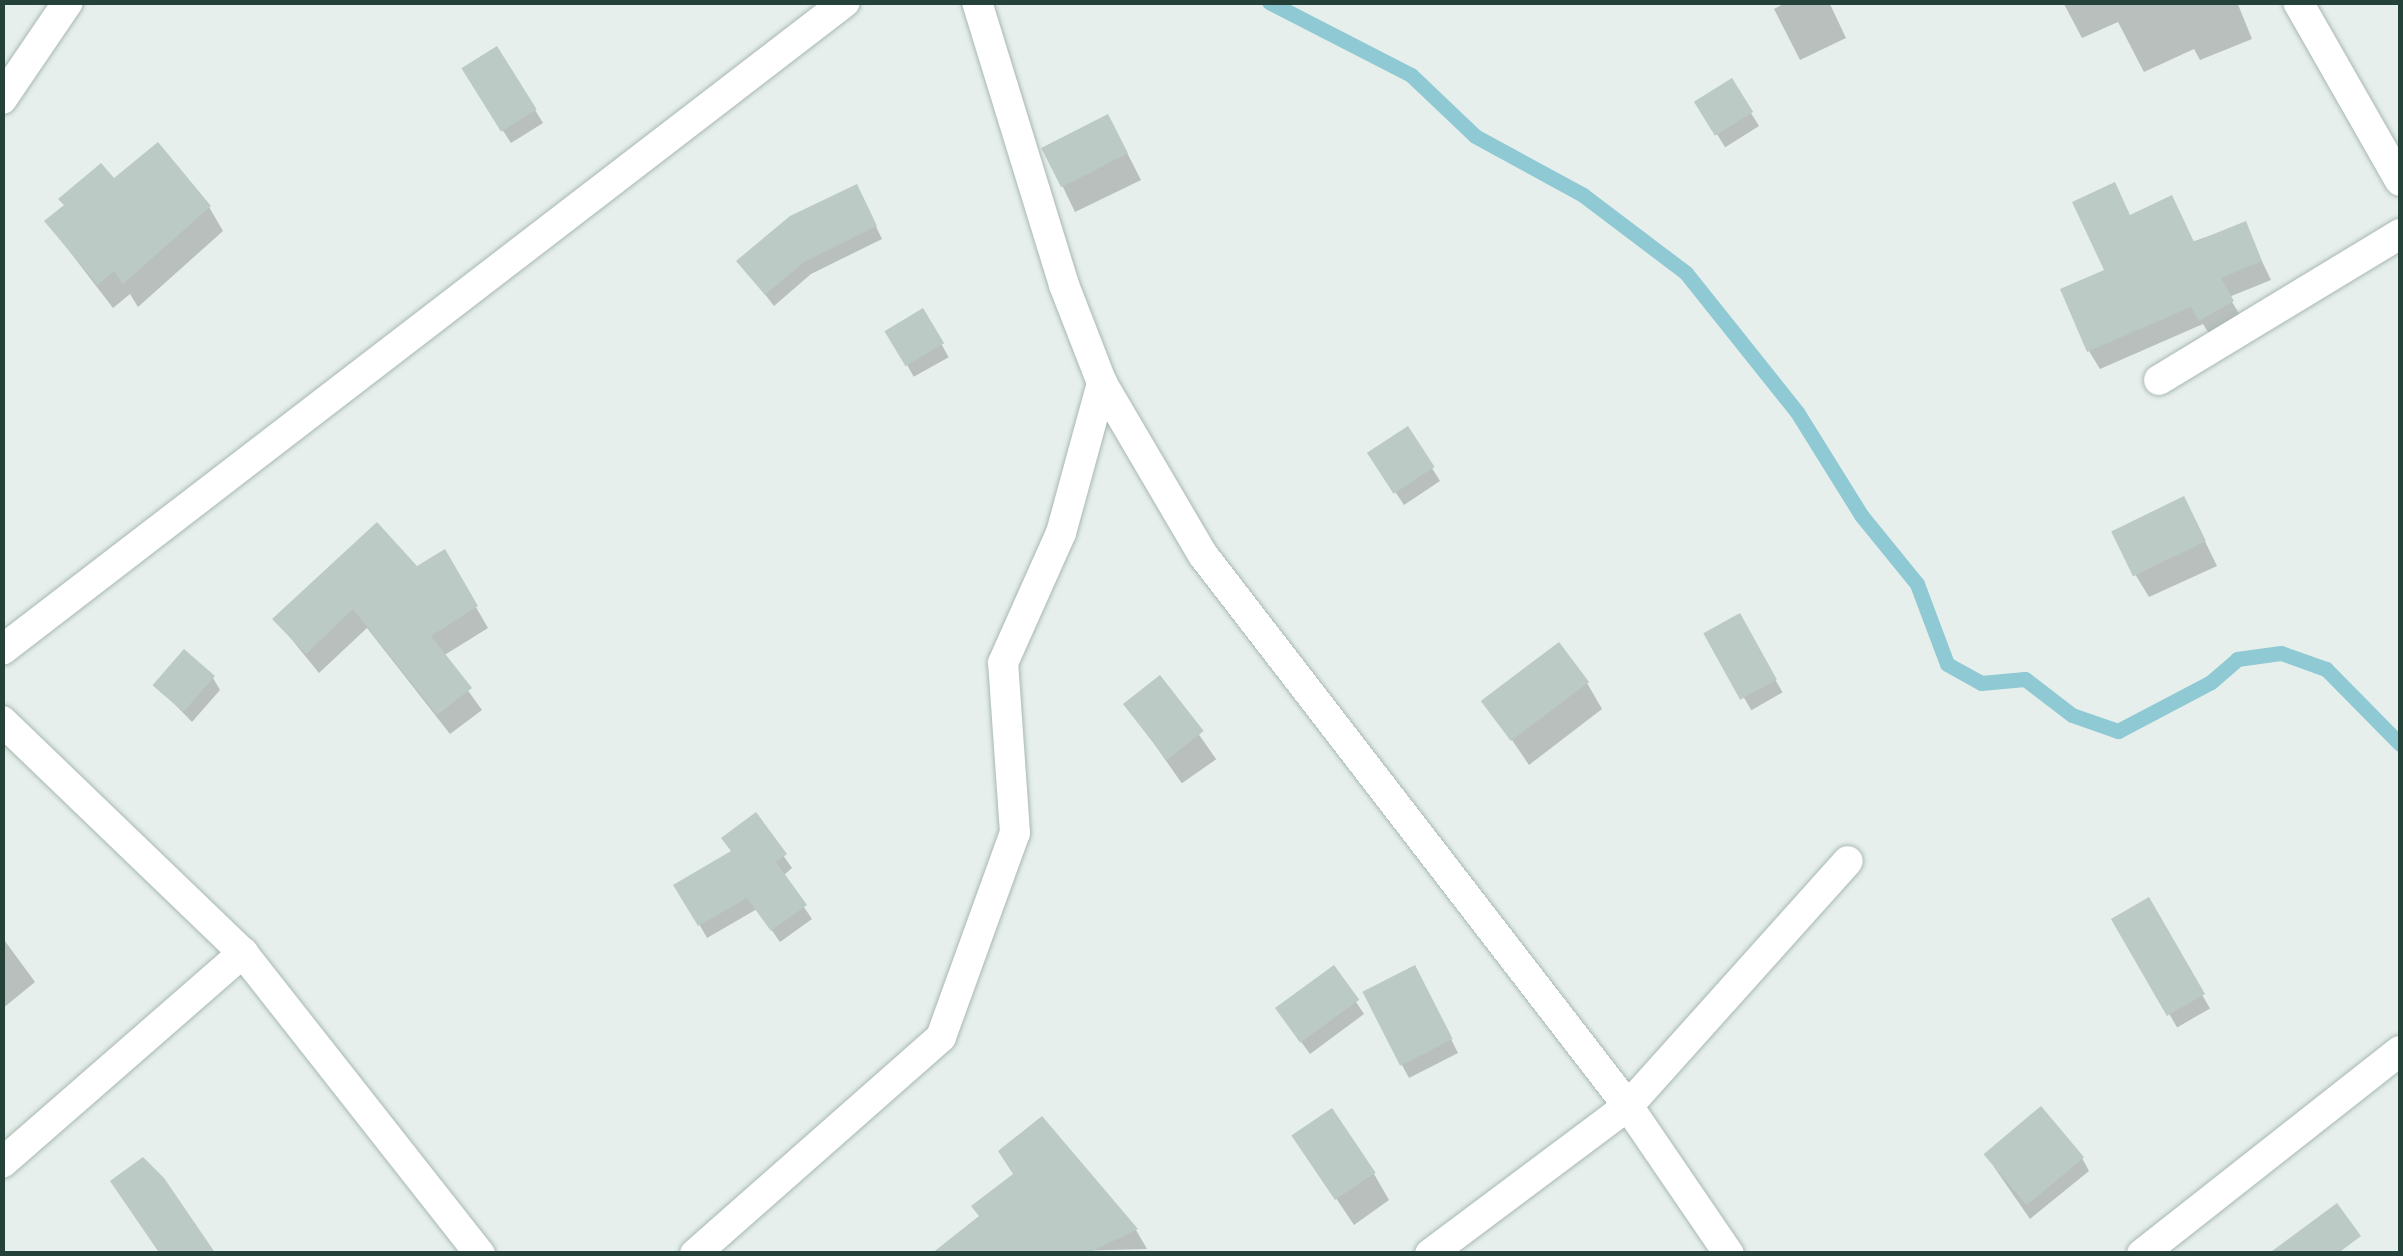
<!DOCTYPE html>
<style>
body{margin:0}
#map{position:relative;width:2403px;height:1256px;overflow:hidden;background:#e6efeb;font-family:"PT Sans Narrow",sans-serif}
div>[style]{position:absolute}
.shadow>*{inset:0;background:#0003;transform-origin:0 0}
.stream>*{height:15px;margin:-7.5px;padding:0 7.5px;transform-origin:7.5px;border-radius:7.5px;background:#8ec9d4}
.building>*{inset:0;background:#bbcac4;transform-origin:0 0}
.roads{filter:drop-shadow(0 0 2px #a8b8b2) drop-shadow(0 0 2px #a8b8b2)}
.street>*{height:30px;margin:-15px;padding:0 15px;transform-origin:15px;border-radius:15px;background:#fff}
span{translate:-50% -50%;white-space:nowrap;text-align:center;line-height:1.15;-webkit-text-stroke:10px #f7fbf9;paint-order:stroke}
.frame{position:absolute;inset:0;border:5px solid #24423a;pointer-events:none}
</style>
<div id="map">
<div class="shadow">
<i style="clip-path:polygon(1787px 2px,1829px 2px,1846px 38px,1800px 60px,1774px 9px)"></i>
<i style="clip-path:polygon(2063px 2px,2237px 2px,2252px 39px,2200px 60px,2194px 49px,2144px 72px,2118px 22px,2082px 38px)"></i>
<i style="left:1731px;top:81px;width:53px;height:40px;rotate:58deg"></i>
<i style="clip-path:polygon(472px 83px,535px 110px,543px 123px,511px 143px)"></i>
<i style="clip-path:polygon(1122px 143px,1141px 180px,1075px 212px,1044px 148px)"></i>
<i style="clip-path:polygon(863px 200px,882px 239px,811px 274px,774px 306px,739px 261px)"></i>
<i style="clip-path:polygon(209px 207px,223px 231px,138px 307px,130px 294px,113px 308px,47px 222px)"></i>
<i style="clip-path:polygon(2244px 224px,2271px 280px,2229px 297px,2243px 320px,2212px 338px,2203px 324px,2100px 369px,2089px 351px,2108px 271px)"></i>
<i style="left:923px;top:311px;width:53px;height:40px;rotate:61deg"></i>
<i style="clip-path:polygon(1408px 430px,1440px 481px,1404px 505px,1378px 466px)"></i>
<i style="clip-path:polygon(2196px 523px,2217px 566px,2149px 597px,2135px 574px)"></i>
<i style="clip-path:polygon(444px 552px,488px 628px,443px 656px,482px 710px,450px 734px,367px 628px,319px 673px,275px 619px,416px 569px)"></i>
<i style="left:1739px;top:617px;width:87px;height:36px;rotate:60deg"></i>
<i style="clip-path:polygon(213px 678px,220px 690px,192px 722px,156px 685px)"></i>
<i style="left:1160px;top:679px;width:98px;height:42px;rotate:55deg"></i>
<i style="clip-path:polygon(1587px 683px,1602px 709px,1529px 765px,1486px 702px)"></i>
<i style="clip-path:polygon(756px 816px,792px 868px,783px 876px,812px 919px,780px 942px,757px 909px,707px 938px,677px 885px,732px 853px)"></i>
<i style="left:2148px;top:901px;width:124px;height:38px;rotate:60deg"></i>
<i style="clip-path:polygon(2px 937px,35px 982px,2px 1009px)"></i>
<i style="clip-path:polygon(1334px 969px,1364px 1014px,1310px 1054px,1286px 1021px)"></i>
<i style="clip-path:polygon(1422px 981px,1458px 1053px,1409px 1078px,1402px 1065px)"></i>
<i style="clip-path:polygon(1041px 1119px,1136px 1230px,1147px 1249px,955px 1254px,1015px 1175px)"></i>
<i style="clip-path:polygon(1295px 1137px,1374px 1174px,1389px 1200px,1354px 1225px)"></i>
<i style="clip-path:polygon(2082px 1158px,2089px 1171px,2030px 1219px,1994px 1167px)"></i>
</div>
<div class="stream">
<i style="left:1269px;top:2px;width:160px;rotate:27.2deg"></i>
<i style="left:1411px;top:75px;width:88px;rotate:43.6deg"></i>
<i style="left:1475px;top:136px;width:123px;rotate:28.6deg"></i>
<i style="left:1583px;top:195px;width:129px;rotate:37.1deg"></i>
<i style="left:1686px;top:273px;width:178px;rotate:51.4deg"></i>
<i style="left:1797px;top:412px;width:121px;rotate:58.1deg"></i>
<i style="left:1861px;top:515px;width:89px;rotate:50.9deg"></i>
<i style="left:1917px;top:584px;width:85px;rotate:69.4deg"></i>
<i style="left:1947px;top:664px;width:39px;rotate:29deg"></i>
<i style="left:1981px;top:683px;width:44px;rotate:-5.2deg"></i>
<i style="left:2025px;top:679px;width:59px;rotate:37.5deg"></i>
<i style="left:2072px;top:715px;width:49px;rotate:19.2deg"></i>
<i style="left:2118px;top:731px;width:105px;rotate:-27.8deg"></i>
<i style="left:2211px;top:682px;width:35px;rotate:-41deg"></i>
<i style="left:2237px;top:659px;width:44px;rotate:-7.8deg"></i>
<i style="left:2281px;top:653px;width:48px;rotate:19.6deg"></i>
<i style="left:2326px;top:669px;width:105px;rotate:45.4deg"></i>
</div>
<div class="building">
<i style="left:497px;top:46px;width:75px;height:42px;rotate:58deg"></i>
<i style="left:1732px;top:78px;width:40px;height:45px;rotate:58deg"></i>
<i style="left:1108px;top:114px;width:44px;height:75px;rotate:63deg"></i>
<i style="clip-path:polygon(158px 142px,211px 206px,123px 284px,114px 271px,98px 285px,44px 221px,64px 205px,58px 199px,101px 163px,114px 178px)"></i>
<i style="clip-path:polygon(2115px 182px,2130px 215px,2172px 195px,2194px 242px,2246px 221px,2262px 261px,2221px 278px,2234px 301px,2199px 321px,2191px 307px,2087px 352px,2060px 289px,2104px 270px,2072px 202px)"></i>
<i style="clip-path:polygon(857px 184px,877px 226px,804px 262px,765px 295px,736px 261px,790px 216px)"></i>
<i style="left:923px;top:308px;width:41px;height:45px;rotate:59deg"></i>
<i style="left:1408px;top:426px;width:49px;height:49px;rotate:57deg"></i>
<i style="left:2184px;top:496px;width:50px;height:81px;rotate:64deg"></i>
<i style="clip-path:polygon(377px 522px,417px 566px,445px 549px,478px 606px,431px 636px,472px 688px,437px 715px,353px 609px,306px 654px,272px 619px)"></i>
<i style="left:1740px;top:613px;width:76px;height:42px;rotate:61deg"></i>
<i style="left:1559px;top:642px;width:50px;height:98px;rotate:53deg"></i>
<i style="left:184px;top:649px;width:41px;height:48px;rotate:41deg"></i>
<i style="left:1160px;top:675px;width:71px;height:47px;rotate:52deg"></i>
<i style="clip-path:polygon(756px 812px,787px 854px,776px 862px,807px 905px,771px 931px,747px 898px,698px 926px,673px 885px,731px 851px,721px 838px)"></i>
<i style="left:2149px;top:897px;width:112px;height:44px;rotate:60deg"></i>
<i style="left:1334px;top:965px;width:43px;height:73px;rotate:54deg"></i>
<i style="left:1415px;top:965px;width:83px;height:59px;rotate:63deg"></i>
<i style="left:2041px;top:1106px;width:67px;height:75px;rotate:50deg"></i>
<i style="left:1332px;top:1108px;width:78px;height:49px;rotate:56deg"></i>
<i style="clip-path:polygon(1042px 1116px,1138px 1229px,1086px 1254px,931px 1254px,979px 1216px,971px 1206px,1013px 1174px,998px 1151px)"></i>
<i style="clip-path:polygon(143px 1157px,164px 1178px,216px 1254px,160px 1254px,110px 1181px)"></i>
<i style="clip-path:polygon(2337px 1203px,2361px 1236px,2337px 1254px,2268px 1254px)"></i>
</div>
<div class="roads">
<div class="street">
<i style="left:977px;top:2px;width:296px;rotate:72.9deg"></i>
<i style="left:1064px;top:285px;width:105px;rotate:68.8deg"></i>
<i style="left:1102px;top:383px;width:199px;rotate:59.6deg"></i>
<i style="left:1203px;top:555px;width:696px;rotate:52.36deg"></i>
<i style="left:1628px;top:1106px;width:179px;rotate:55.7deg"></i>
<i style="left:2298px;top:2px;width:206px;rotate:60.3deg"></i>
<i style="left:2px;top:99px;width:117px;rotate:-55.8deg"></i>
<i style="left:2159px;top:380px;width:282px;rotate:-31.2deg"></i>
<i style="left:2px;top:650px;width:1063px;rotate:-37.55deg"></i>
<i style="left:2px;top:721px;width:335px;rotate:43.9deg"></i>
<i style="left:243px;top:953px;width:383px;rotate:51.8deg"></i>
<i style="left:2px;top:1163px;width:320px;rotate:-41.1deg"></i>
<i style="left:695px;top:1254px;width:328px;rotate:-41.4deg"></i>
<i style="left:941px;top:1037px;width:217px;rotate:-70.1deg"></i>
<i style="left:1015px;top:833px;width:170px;rotate:-94deg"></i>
<i style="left:1003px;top:663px;width:142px;rotate:-66deg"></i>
<i style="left:1061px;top:533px;width:156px;rotate:-74.7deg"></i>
<i style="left:1430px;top:1254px;width:247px;rotate:-36.8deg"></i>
<i style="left:1628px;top:1106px;width:329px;rotate:-48.1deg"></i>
<i style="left:2142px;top:1254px;width:328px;rotate:-38.2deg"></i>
</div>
</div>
<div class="frame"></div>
</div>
